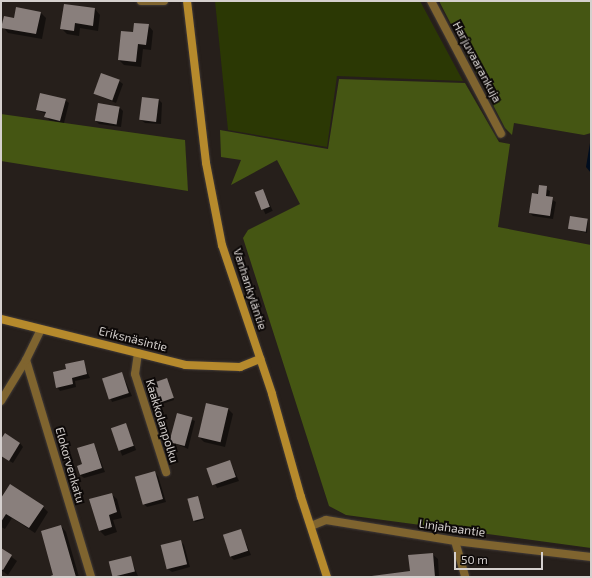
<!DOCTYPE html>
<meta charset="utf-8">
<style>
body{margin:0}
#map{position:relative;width:592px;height:578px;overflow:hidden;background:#261f1b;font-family:"Exo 2",sans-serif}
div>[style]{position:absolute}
.green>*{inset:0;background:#2b3804}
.forest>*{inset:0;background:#455613}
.water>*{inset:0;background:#000d1f}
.shadow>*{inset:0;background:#0007;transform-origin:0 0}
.building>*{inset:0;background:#897f7c;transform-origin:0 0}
.roads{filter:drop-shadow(0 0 1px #423b38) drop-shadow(0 0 1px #423b38)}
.street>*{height:8px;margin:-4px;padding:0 4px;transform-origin:4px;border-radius:4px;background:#7f642f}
.secondary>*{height:8px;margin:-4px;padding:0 4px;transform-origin:4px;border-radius:4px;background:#b68a2c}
span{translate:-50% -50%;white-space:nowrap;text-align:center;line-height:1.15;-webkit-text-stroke:4px #0d0908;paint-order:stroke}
.street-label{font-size:12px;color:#d5d0ce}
.frame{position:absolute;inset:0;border:2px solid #d5d0ce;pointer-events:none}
.scale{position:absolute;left:454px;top:552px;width:89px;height:18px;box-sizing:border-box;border:2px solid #d5d0ce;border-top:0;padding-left:5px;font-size:12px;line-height:14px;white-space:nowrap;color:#d5d0ce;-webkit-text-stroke:3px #0d0908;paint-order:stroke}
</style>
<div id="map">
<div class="green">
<i style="clip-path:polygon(215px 1px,420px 1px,463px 81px,337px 76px,327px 147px,228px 130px)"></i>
</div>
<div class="forest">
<i style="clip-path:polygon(439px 1px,591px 1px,591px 133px,584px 135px,514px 123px,512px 135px,505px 128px)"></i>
<i style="clip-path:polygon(339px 79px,465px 83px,499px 142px,510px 144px,498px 227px,591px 245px,591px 548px,346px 515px,329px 506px,243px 238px,248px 230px,300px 204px,277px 160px,231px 185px,241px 160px,221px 157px,220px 130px,328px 149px)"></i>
<i style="clip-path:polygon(1px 114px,185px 140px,188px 191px,1px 161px)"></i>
</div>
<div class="water">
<i style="clip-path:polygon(590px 143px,591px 143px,591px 173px,586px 167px)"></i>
</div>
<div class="shadow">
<i style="clip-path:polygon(65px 5px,95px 9px,100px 15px,98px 31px,80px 28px,79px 36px,67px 34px,61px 28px)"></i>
<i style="clip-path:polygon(40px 12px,46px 18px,42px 39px,8px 33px,3px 27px,14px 19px)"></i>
<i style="clip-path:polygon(148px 25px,153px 31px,151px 50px,143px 49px,141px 67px,124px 65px,119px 60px,134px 34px)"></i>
<i style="clip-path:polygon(119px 81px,123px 84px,116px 103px,95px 94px)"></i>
<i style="clip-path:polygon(65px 100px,69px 103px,64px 123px,49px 120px,46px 114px,37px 110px)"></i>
<i style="clip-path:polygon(159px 100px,162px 103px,161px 124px,145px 123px,141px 120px)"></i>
<i style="clip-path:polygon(120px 108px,123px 111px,121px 127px,99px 124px,96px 121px)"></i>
<i style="clip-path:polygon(540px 186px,550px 191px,549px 198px,556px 202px,553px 219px,533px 216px,530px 213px)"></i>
<i style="left:263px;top:190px;width:23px;height:8px;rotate:65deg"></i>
<i style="clip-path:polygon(588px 220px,587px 233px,569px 228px)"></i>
<i style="clip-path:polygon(83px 362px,90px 378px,75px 381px,76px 387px,60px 391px,57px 387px,67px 370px)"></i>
<i style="clip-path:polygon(122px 373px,132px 396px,112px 402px,103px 379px)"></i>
<i style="clip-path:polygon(168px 380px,174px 400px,162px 404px,161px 402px)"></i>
<i style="clip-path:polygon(228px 409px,233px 414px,225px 447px,204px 442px,199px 437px)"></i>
<i style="clip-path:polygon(178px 414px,195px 421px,188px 449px,170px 441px)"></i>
<i style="left:126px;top:425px;width:27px;height:15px;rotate:68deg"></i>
<i style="clip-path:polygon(1px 441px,20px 443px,23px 447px,13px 463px,1px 456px)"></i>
<i style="clip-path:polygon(94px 444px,105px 472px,84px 478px,80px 475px)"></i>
<i style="clip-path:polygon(230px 461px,239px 481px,217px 488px,208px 468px)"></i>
<i style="clip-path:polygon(155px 473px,158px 476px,166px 502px,147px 507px,144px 504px)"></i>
<i style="clip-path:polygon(111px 494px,117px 499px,122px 518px,113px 520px,117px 532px,105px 536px,100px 531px)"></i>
<i style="clip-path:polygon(197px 497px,205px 519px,195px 522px,194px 520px)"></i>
<i style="clip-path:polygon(1px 500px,43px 507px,48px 512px,35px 533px,12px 518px,5px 529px,1px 527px)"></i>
<i style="clip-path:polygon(61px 526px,66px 532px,79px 577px,50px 577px,55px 576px)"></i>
<i style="clip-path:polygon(241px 531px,251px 555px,234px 560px,231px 557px)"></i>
<i style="clip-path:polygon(180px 541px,184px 545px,190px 567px,172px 572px,168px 569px,162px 546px)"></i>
<i style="clip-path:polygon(1px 549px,17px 561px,8px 575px,1px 570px)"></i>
<i style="clip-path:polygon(432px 554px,438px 559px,439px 577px,365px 577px,411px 572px)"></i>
<i style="clip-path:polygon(130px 557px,138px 576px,114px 577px,110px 563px)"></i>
</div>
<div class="building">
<i style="clip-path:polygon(64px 4px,95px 8px,93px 26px,75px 23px,74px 31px,60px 29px)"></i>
<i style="clip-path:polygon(16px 7px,41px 12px,36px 34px,1px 28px,4px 16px,14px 18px)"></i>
<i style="clip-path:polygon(134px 23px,149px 24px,146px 45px,138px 44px,136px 62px,118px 60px,121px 31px,133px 32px)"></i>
<i style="left:101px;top:73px;width:20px;height:22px;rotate:20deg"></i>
<i style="clip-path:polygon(40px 93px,66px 99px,60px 121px,44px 117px,46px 112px,36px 110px)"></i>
<i style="left:142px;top:97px;width:17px;height:23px;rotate:7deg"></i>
<i style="left:98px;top:103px;width:22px;height:18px;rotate:10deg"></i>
<i style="clip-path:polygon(539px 185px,547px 186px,546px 196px,553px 197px,550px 216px,529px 213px,532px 193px,538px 194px)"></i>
<i style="left:263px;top:189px;width:19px;height:9px;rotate:69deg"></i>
<i style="left:570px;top:216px;width:18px;height:13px;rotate:9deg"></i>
<i style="clip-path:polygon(84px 360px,87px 374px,72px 378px,73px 384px,56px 388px,53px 372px,66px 369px,65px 364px)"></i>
<i style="left:122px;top:372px;width:22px;height:21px;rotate:72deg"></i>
<i style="left:167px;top:378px;width:21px;height:15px;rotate:71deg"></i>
<i style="left:206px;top:403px;width:23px;height:35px;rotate:13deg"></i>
<i style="left:177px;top:413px;width:16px;height:30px;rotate:15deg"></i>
<i style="left:126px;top:423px;width:24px;height:16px;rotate:71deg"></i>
<i style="clip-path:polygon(5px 433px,20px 443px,9px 461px,1px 456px,1px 439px)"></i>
<i style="clip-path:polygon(94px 443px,102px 468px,80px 475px,77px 466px,82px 464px,77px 448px)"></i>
<i style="left:230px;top:460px;width:18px;height:25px;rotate:71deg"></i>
<i style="left:155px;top:471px;width:29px;height:21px;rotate:74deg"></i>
<i style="clip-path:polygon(10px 484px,44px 506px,29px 528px,6px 514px,1px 522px,1px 498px)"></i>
<i style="clip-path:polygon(112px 493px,117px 512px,109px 515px,112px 527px,99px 531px,89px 499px)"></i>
<i style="left:198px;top:496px;width:23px;height:11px;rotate:75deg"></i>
<i style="clip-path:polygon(61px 525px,76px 577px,48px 577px,53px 575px,41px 531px)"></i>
<i style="left:241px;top:529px;width:23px;height:19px;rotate:72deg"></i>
<i style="left:181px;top:540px;width:25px;height:21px;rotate:76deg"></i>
<i style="clip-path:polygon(1px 548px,12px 555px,3px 570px,1px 569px)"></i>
<i style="clip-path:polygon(433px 553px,435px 577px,364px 577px,410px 571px,408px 555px)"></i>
<i style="left:131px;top:556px;width:16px;height:23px;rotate:76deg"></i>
</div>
<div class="roads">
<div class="street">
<i style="left:141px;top:1px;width:23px"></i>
<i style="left:431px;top:1px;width:150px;rotate:62.2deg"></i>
<i style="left:138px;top:353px;width:21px;rotate:98deg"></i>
<i style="left:135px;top:374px;width:103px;rotate:72.4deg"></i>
<i style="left:26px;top:360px;width:227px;rotate:73.3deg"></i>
<i style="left:1px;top:401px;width:48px;rotate:-58.6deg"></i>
<i style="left:26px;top:360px;width:34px;rotate:-64deg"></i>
<i style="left:311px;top:526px;width:16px;rotate:-22deg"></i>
<i style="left:326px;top:520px;width:131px;rotate:9.2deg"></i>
<i style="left:455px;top:541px;width:137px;rotate:6.7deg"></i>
<i style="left:455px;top:541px;width:37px;rotate:74deg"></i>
</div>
<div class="secondary">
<i style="left:187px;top:1px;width:163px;rotate:83.3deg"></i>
<i style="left:206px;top:163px;width:84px;rotate:79deg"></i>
<i style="left:222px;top:245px;width:157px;rotate:71.4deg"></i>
<i style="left:272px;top:394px;width:107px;rotate:74.3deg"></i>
<i style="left:301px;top:497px;width:84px;rotate:72deg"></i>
<i style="left:1px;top:319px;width:190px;rotate:14deg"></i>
<i style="left:185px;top:365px;width:55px;rotate:2.1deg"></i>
<i style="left:240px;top:367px;width:22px;rotate:-22deg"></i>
</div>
</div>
<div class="street-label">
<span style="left:477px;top:62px;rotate:62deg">Harjuvaarankuja</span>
<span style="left:250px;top:289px;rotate:72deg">Vanhankyläntie</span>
<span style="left:133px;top:339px;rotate:14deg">Eriksnäsintie</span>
<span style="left:162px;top:421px;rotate:73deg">Kaakkolanpolku</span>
<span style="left:70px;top:465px;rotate:74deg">Elokorvenkatu</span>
<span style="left:452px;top:528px;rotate:8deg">Linjahaantie</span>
</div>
<div class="frame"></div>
<div class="scale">50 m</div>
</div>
